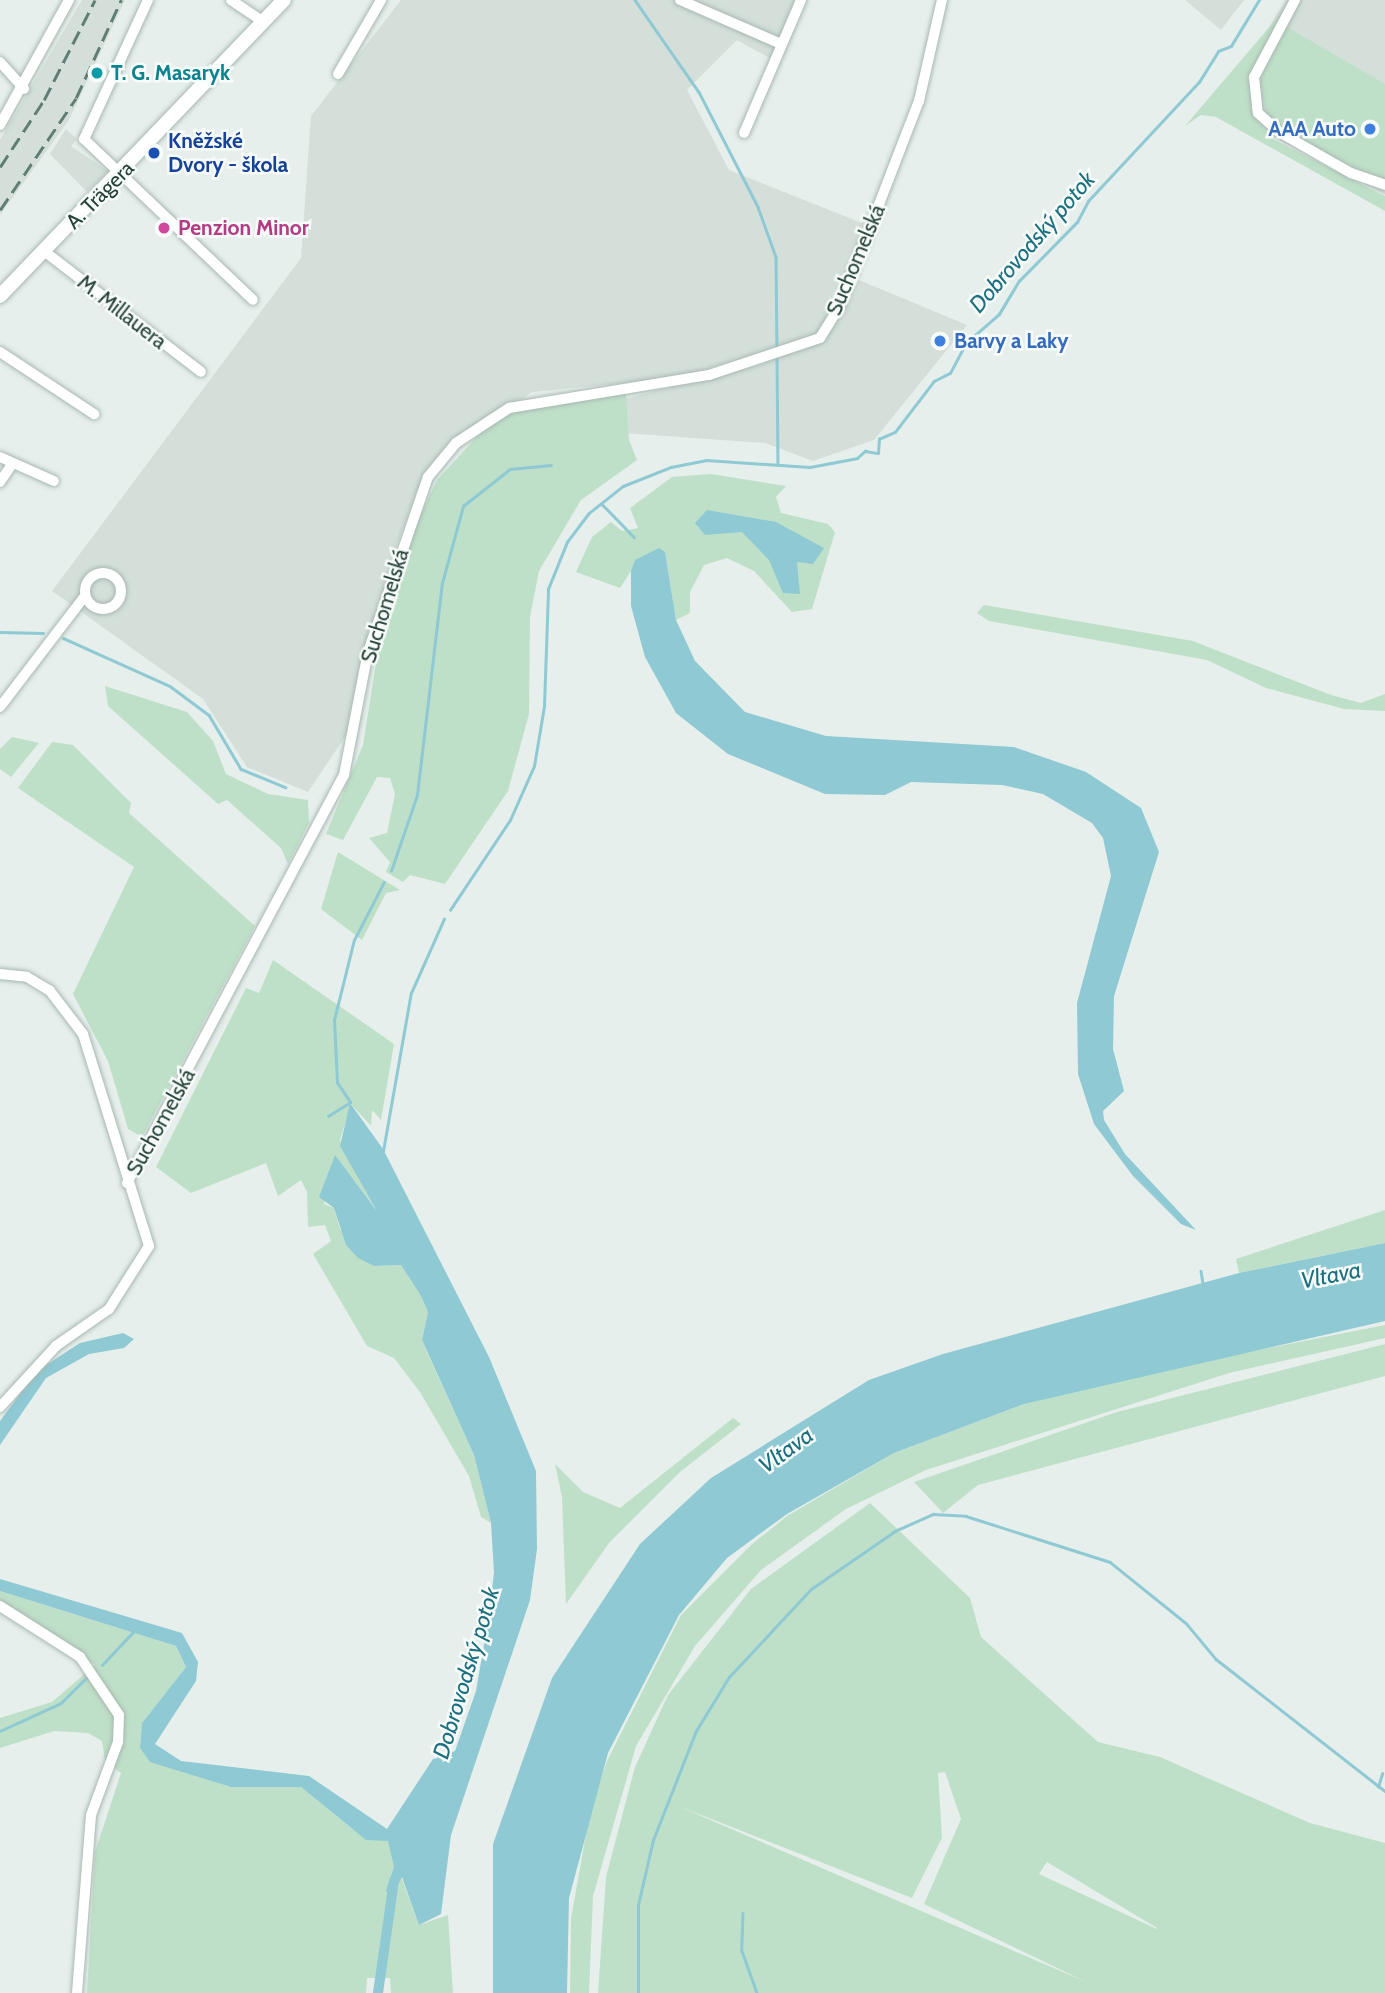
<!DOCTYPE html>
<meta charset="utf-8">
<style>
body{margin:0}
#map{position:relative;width:1385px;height:1993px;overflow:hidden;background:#e6efeb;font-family:Cabin,sans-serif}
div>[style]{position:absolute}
.built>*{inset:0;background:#d4dfda}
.green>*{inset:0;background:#bfe0c8}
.water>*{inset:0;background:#8ec9d4}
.stream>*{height:2.5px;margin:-1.25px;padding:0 1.25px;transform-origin:1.25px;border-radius:1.25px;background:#8ec9d4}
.canal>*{height:10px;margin:-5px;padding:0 5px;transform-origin:5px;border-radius:5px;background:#8ec9d4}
.roads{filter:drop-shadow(0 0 2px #a8b8b2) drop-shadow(0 0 2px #a8b8b2)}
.street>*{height:10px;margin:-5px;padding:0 5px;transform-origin:5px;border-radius:5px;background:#fff}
.street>.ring{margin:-5px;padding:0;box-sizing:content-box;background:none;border:10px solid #fff;border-radius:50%}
.secondary>*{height:14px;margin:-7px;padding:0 7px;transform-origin:7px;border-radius:7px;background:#fff}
.rail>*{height:2.5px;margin-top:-1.25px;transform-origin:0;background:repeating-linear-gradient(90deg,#5f7d75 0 14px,transparent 0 21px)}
.dots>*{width:19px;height:19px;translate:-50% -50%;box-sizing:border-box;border:4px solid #f7fbf9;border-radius:50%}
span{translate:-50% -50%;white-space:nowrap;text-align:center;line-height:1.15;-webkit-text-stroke:5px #f7fbf9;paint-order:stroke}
.culture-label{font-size:21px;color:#0d838f;font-weight:700}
.left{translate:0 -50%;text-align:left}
.shop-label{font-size:21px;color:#366cbe;font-weight:700}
.right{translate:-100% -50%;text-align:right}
.transit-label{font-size:21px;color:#164399;font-weight:700}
.street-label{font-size:21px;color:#24423a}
.hotel-label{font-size:21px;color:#b23c85;font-weight:700}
.water-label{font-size:23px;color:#1c6f80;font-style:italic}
</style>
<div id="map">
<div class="built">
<i style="clip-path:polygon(82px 0,125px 0,69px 120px,0 215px,0 140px)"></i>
<i style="clip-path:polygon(401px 0,804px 0,775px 61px,737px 40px,687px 90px,729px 170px,867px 225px,847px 275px,967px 325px,874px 440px,813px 461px,765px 443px,623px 433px,623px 399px,761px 365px,817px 337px,674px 378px,532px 392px,449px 451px,418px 489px,392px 557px,349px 731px,308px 792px,247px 767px,203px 699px,52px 591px,301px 258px,311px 116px)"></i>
<i style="clip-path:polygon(1185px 0,1244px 0,1221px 30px)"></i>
<i style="clip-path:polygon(1286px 0,1385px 0,1385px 195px,1245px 122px,1240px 73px)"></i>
<i style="clip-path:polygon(66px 129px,77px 139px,71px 146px,108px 171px,87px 192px,50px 154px)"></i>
</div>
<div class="green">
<i style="clip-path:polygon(1283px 11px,1250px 77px,1255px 117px,1271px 138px,1385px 196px,1385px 211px,1216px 117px,1201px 115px,1185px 126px)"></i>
<i style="clip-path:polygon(1287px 27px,1385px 84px,1385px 180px,1354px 170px,1267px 118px,1260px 79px)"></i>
<i style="clip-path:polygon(626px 394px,629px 440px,637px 460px,581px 500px,539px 571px,530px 617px,529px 714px,508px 791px,445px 884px,410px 875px,403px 882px,386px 872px,390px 862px,369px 838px,387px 833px,395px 794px,390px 778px,377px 777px,343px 840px,326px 834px,363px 745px,380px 638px,417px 522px,437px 480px,485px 428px,524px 405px)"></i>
<i style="clip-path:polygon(711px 474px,786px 486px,776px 497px,781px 513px,828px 524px,835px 532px,812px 609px,792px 612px,754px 571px,727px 558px,704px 565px,690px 592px,690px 613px,676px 620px,665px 553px,631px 571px,620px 588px,576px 572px,592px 537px,611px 522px,622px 531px,638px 528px,630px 508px,672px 477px)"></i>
<i style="clip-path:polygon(984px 605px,1193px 641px,1331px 695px,1361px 703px,1385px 694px,1385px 711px,1344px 709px,1266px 688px,1207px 660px,989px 621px,977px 613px)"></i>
<i style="clip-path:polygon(105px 686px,187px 712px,213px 741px,226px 774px,268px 794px,308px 800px,309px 823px,288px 864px,281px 848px,227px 800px,218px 804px,108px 706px)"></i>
<i style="clip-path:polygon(12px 737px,39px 743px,11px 777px,0 769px,0 749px)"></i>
<i style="clip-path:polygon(52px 742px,73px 745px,131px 803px,129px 813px,255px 926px,142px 1137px,128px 1129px,108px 1061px,73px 994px,134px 867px,18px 788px)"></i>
<i style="clip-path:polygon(338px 852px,400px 890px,386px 893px,362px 940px,321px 909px)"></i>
<i style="clip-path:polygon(273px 960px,394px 1044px,381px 1120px,372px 1110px,371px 1126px,351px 1104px,340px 1140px,378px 1212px,335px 1156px,324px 1204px,334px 1208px,340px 1229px,373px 1266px,401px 1265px,421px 1296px,428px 1312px,422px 1341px,474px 1455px,491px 1523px,481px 1517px,469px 1476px,420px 1392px,394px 1358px,367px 1346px,313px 1254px,331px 1241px,325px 1225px,308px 1227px,307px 1192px,301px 1180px,278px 1196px,266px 1163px,191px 1193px,156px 1167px,246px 988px,259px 993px)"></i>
<i style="clip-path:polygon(1385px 1210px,1385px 1243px,1239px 1273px,1236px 1259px)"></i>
<i style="clip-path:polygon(1385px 1325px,1385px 1338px,1229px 1373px,926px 1470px,846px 1509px,761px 1570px,695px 1646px,636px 1746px,593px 1896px,589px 1993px,570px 1993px,571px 1919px,590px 1811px,607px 1761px,681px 1615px,751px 1545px,787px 1516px,894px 1453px,1024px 1404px,1157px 1370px)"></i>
<i style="clip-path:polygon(1385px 1344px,1385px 1376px,978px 1485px,943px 1513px,914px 1482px,1117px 1412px)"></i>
<i style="clip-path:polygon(733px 1418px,741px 1424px,680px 1472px,609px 1543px,566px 1604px,562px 1497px,555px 1464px,583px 1492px,620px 1508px)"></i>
<i style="clip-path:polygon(evenodd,870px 1503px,970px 1598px,981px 1637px,1098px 1742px,1160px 1757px,1310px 1823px,1385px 1843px,1385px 1993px,598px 1993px,606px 1877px,635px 1767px,668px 1695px,751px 1589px,870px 1503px,945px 1772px,961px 1819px,924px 1904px,1086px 1982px,678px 1806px,912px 1898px,942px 1838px,938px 1773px,945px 1772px,870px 1503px,1047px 1862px,1157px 1928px,1157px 1929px,1039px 1874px,1047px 1862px)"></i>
<i style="clip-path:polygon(0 1591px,176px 1646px,186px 1667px,142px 1723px,140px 1748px,150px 1761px,231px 1787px,301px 1787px,351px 1828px,388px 1841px,419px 1925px,448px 1915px,453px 1993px,391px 1993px,390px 1978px,367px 1978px,366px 1993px,87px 1993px,95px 1852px,121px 1773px,105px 1760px,102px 1741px,88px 1733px,54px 1731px,0 1748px,0 1718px,52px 1702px,95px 1665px,0 1600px)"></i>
</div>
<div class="water">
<i style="clip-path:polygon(707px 510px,776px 522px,824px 548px,813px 564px,797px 562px,800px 594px,783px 593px,769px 560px,742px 532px,705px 535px,695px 523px)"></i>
<i style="clip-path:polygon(659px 548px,665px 552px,676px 620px,695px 661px,745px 712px,826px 736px,1014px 747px,1086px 772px,1141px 808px,1159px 852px,1114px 996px,1113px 1049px,1124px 1091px,1103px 1111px,1104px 1120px,1125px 1154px,1196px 1230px,1181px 1224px,1133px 1176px,1094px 1124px,1078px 1074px,1077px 1003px,1111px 876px,1103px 838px,1092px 823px,1043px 794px,1002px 785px,911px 782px,885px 795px,825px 794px,728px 754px,676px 713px,645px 657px,631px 606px,631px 571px,635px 560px)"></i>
<i style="clip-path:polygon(350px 1103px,383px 1149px,489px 1357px,536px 1471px,537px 1549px,530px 1600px,451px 1835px,441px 1914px,419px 1925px,402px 1877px,392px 1896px,386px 1891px,394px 1867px,388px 1841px,366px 1840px,301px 1787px,231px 1787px,150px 1762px,140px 1748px,142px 1723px,186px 1667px,176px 1646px,0 1591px,0 1579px,182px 1633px,198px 1662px,196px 1681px,155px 1744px,181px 1761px,309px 1776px,387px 1829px,433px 1759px,455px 1751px,476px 1691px,487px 1628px,494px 1573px,491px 1523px,474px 1455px,422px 1340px,428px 1312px,421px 1296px,401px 1265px,374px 1266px,358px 1258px,346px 1245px,334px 1208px,319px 1197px,335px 1155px,377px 1211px,340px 1146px)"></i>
<i style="clip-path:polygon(1385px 1243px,1385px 1321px,1024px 1404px,894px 1453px,787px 1514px,727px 1558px,679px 1615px,608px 1753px,569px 1898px,567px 1993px,493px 1993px,493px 1844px,552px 1678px,640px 1544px,711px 1478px,869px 1380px,943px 1354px,1239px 1273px)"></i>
<i style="clip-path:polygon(123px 1333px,134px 1339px,124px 1348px,89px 1354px,46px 1378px,0 1445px,0 1421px,37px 1371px,80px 1343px)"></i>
</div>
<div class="stream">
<i style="left:635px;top:0;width:112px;rotate:55.2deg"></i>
<i style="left:699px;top:92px;width:129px;rotate:62.8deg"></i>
<i style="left:758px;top:207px;width:53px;rotate:70.2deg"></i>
<i style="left:776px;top:257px;width:91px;rotate:89.4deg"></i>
<i style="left:777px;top:354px;width:109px;rotate:89.5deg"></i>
<i style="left:602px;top:504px;width:46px;rotate:45.9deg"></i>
<i style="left:0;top:632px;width:43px;rotate:1.3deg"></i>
<i style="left:63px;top:638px;width:117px;rotate:24.2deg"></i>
<i style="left:170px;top:686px;width:49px;rotate:36.6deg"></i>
<i style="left:209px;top:715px;width:63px;rotate:59.3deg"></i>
<i style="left:241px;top:769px;width:48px;rotate:22.2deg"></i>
<i style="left:391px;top:871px;width:80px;rotate:-71.1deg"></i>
<i style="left:417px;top:795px;width:213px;rotate:-83.3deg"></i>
<i style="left:442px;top:583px;width:80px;rotate:-74.7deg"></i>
<i style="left:463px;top:506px;width:60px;rotate:-38.2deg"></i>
<i style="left:510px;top:469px;width:41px;rotate:-5.6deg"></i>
<i style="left:450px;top:910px;width:108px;rotate:-56.3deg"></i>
<i style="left:510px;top:820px;width:59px;rotate:-66deg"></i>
<i style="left:534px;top:766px;width:61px;rotate:-80.5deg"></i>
<i style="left:544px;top:706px;width:117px;rotate:-88deg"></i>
<i style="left:548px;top:589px;width:51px;rotate:-68deg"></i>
<i style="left:567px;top:542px;width:36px;rotate:-53deg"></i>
<i style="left:589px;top:513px;width:43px;rotate:-38.5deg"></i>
<i style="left:623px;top:486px;width:52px;rotate:-21.6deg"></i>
<i style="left:671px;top:467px;width:36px;rotate:-11deg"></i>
<i style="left:706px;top:460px;width:104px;rotate:3.9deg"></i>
<i style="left:810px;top:467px;width:48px;rotate:-10.8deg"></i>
<i style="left:857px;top:458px;width:11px;rotate:-41deg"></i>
<i style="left:865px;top:451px;width:13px;rotate:9deg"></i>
<i style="left:878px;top:453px;width:14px;rotate:-86deg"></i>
<i style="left:879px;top:439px;width:17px;rotate:-24deg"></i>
<i style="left:895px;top:432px;width:64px;rotate:-52.6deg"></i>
<i style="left:934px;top:381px;width:18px;rotate:-27deg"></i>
<i style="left:950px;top:373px;width:34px;rotate:-62deg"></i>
<i style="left:966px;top:343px;width:44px;rotate:-41.3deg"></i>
<i style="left:999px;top:314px;width:39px;rotate:-59deg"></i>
<i style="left:1019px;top:281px;width:83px;rotate:-45.5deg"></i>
<i style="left:1077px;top:222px;width:24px;rotate:-62deg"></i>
<i style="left:1088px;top:201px;width:163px;rotate:-47deg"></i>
<i style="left:1199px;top:82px;width:36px;rotate:-58deg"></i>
<i style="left:1218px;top:51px;width:14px;rotate:-21deg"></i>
<i style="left:1231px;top:46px;width:54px;rotate:-58.7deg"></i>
<i style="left:328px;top:1116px;width:26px;rotate:-32deg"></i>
<i style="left:350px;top:1102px;width:23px;rotate:-124deg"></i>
<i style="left:337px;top:1083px;width:63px;rotate:-92.7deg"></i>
<i style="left:334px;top:1020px;width:82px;rotate:-76deg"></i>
<i style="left:354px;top:940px;width:65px;rotate:-62.7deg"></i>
<i style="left:383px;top:1151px;width:160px;rotate:-80deg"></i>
<i style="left:411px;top:993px;width:81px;rotate:-66deg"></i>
<i style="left:1201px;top:1271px;width:13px;rotate:81deg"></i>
<i style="left:102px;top:1665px;width:48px;rotate:-46.7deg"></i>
<i style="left:0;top:1731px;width:67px;rotate:-24.7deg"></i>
<i style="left:61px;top:1703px;width:38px;rotate:-45deg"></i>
<i style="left:1378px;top:1787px;width:14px;rotate:-73deg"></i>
<i style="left:743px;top:1913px;width:38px;rotate:92deg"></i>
<i style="left:742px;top:1951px;width:45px;rotate:70.3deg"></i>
<i style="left:638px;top:1993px;width:88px;rotate:-90deg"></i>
<i style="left:638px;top:1905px;width:67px;rotate:-77deg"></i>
<i style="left:653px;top:1840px;width:117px;rotate:-68.5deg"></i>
<i style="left:696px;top:1731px;width:63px;rotate:-58.6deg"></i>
<i style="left:729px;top:1677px;width:120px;rotate:-47deg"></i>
<i style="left:811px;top:1589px;width:102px;rotate:-34.6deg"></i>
<i style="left:895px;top:1531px;width:42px;rotate:-24.1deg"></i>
<i style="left:933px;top:1514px;width:33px;rotate:3deg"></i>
<i style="left:966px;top:1516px;width:151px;rotate:17.7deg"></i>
<i style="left:1110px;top:1562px;width:97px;rotate:38.8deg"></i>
<i style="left:1186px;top:1623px;width:47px;rotate:50.2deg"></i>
<i style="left:1216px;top:1659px;width:214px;rotate:38deg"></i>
</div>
<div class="canal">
<i style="left:378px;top:1993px;width:113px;rotate:-81.9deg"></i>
</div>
<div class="roads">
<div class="street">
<i style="left:148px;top:0;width:153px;rotate:114.7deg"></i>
<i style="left:84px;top:139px;width:233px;rotate:43.6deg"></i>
<i style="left:231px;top:0;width:40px;rotate:34deg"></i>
<i style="left:680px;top:0;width:110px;rotate:23.5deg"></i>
<i style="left:1295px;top:0;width:87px;rotate:118deg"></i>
<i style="left:1254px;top:77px;width:36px;rotate:84deg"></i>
<i style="left:1258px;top:113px;width:28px;rotate:42deg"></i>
<i style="left:1279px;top:132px;width:83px;rotate:29.7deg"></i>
<i style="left:1351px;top:173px;width:36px;rotate:19deg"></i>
<i style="left:0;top:62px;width:36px;rotate:48deg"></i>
<i style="left:338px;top:74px;width:86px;rotate:-59.8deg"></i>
<i style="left:0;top:125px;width:143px;rotate:-61.1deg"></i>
<i style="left:744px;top:133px;width:145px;rotate:-66.8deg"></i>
<i style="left:44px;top:251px;width:198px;rotate:37.6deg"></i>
<i style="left:0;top:352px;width:113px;rotate:33.4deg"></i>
<i style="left:0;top:457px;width:59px;rotate:24deg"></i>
<i style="left:0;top:482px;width:22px;rotate:-56deg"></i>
<i class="ring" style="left:85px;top:573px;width:26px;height:26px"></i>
<i style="left:0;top:707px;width:140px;rotate:-52.6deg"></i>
<i style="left:0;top:974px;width:27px;rotate:6deg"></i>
<i style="left:27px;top:977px;width:27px;rotate:31deg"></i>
<i style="left:50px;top:991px;width:54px;rotate:52.5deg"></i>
<i style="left:83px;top:1034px;width:222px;rotate:72.7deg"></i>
<i style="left:149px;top:1246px;width:75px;rotate:122.4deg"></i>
<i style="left:109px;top:1309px;width:65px;rotate:145.1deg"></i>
<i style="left:56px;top:1346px;width:83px;rotate:132.6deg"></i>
<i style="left:127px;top:1183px;width:462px;rotate:-62deg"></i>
<i style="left:344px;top:775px;width:125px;rotate:-79deg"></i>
<i style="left:368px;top:652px;width:185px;rotate:-71.1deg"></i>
<i style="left:428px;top:477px;width:44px;rotate:-50.5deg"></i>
<i style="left:456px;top:443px;width:64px;rotate:-33.4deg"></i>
<i style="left:509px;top:408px;width:203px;rotate:-9.4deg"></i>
<i style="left:709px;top:375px;width:117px;rotate:-18.4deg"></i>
<i style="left:820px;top:338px;width:36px;rotate:-58deg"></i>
<i style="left:839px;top:308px;width:222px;rotate:-68.9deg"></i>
<i style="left:919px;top:101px;width:104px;rotate:-77.2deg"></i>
<i style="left:0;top:1606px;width:95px;rotate:32.5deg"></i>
<i style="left:80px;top:1657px;width:70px;rotate:56.1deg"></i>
<i style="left:119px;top:1715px;width:27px;rotate:92deg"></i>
<i style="left:118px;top:1742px;width:78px;rotate:110.3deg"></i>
<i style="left:91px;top:1815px;width:179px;rotate:94.5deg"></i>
</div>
<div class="secondary">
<i style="left:0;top:296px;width:410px;rotate:-46.2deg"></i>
</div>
</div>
<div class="rail">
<i style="left:0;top:167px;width:80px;rotate:-56.7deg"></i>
<i style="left:44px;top:100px;width:112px;rotate:-63deg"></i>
<i style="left:0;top:210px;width:135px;rotate:-55.8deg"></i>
<i style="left:76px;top:98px;width:108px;rotate:-65.3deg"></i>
</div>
<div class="dots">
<i style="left:97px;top:73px;background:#0f9aa8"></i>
<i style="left:1370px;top:129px;background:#3f7fe0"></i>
<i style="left:154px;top:153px;background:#1a4fb4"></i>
<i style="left:164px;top:228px;background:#d1479c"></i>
<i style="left:940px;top:341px;background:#3f7fe0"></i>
</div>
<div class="culture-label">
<span class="left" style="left:111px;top:73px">T. G. Masaryk</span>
</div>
<div class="shop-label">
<span class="right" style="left:1356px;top:129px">AAA Auto</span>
<span class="left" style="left:954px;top:341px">Barvy a Laky</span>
</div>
<div class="transit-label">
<span class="left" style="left:168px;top:153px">Kněžské<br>Dvory - škola</span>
</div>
<div class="street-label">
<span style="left:100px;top:195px;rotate:-45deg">A. Trägera</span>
<span style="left:856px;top:260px;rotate:-67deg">Suchomelská</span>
<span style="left:122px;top:312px;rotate:38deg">M. Millauera</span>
<span style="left:385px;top:606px;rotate:-73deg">Suchomelská</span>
<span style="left:161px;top:1122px;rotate:-61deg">Suchomelská</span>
</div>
<div class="hotel-label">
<span class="left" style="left:178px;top:228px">Penzion Minor</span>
</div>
<div class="water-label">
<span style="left:1032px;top:242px;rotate:-49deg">Dobrovodský potok</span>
<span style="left:1331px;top:1275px;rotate:-11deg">Vltava</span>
<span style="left:786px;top:1450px;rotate:-36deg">Vltava</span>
<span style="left:466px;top:1673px;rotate:-73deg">Dobrovodský potok</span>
</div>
</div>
